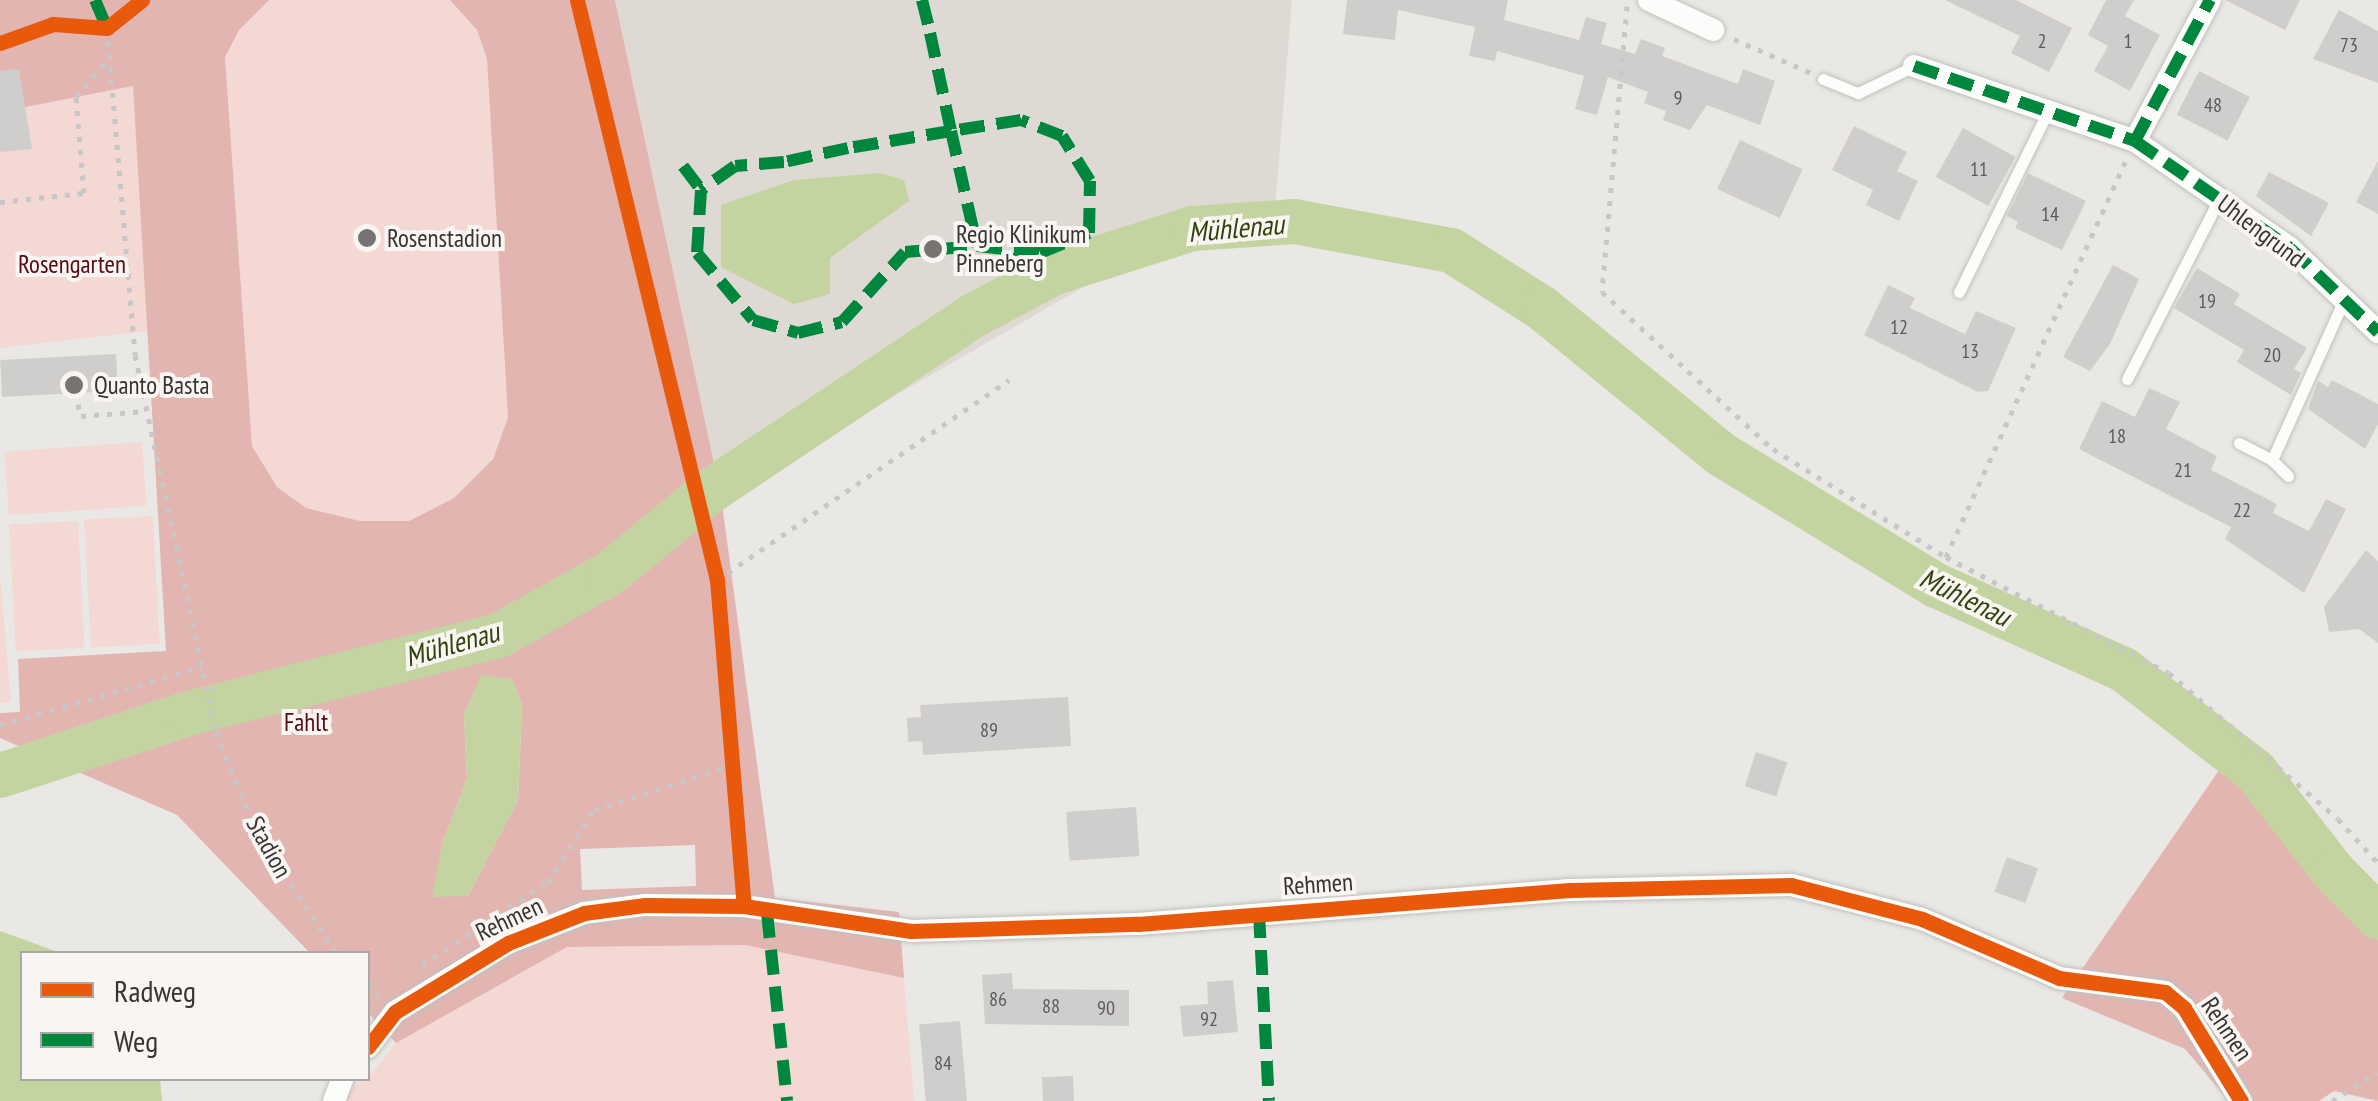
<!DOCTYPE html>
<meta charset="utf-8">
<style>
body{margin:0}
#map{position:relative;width:2378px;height:1101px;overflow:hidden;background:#eae8e5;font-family:"PT Sans Narrow",sans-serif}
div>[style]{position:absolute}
.built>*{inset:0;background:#dfd9d3}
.green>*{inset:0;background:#f4d8d3;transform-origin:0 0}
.forest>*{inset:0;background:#e3b5b1}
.water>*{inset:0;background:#c4d4a0}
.river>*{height:45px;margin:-22.5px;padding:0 22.5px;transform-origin:22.5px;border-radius:22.5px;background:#c4d4a0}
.building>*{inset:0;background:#d0cecc;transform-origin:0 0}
.path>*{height:5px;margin-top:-2.5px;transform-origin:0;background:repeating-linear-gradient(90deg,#c8c7c7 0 5px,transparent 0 13px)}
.roads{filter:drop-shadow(0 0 2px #c1c0be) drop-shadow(0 0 2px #c1c0be)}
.service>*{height:11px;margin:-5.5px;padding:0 5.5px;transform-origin:5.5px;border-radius:5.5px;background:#fcfcfb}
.minor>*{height:22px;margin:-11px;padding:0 11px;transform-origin:11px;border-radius:11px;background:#fcfcfb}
.quiet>*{height:12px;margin-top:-6px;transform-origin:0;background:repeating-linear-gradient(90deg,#00873e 0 25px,transparent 0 37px)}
.cycleway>*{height:15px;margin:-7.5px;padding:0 7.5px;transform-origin:7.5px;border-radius:7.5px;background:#e8590c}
.dots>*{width:28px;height:28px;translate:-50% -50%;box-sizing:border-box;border:5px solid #f8f5f2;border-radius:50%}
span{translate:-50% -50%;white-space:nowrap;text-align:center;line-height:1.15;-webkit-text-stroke:8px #f8f5f2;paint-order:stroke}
.number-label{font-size:20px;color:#5c5b5a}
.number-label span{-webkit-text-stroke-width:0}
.street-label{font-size:25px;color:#363534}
.poi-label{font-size:25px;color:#363534}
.left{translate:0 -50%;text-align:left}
.park-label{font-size:25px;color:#550b10}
.water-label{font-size:28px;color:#33420c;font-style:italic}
.legend{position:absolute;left:20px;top:951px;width:350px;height:130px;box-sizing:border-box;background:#f8f5f2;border:2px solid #aaa8a6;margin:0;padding:12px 18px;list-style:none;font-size:30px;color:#363534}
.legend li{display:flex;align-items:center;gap:20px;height:50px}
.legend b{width:50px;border:2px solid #aaa8a6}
</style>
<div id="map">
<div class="built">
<i style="clip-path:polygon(615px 0,1292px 0,1273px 232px,1120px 266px,721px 496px)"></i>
</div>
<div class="green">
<i style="clip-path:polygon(269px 0,450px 0,477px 30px,487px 59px,508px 417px,493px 458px,454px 498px,409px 521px,360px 521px,306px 508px,277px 487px,252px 446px,225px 57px,239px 30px)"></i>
<i style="clip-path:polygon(133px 86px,148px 331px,0 348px,0 112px)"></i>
<i style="left:142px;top:442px;width:64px;height:138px;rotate:86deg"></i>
<i style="left:153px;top:516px;width:128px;height:69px;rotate:87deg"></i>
<i style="left:78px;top:521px;width:127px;height:69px;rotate:87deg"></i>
<i style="clip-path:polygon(0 575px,11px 702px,0 703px)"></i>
<i style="clip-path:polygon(745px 945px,904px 978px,914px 1101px,345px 1101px,347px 1090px,368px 1078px,396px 1043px,567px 947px)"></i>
</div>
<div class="forest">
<i style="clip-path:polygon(evenodd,0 0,269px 0,239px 30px,225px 57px,252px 446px,277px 487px,306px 508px,360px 521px,409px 521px,454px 498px,493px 459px,508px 417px,487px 59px,477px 30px,450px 0,615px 0,721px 496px,775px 898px,899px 912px,904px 978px,745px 945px,567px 947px,396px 1043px,368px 1013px,368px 954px,310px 953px,177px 815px,0 738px,0 713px,20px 712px,18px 659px,166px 651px,133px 86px,0 112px,0 0,481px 676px,512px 679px,522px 705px,518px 800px,468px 896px,442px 844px,467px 779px,464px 715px,481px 676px,0 0,695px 845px,696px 886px,582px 890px,580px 849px,695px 845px)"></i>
<i style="clip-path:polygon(2224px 763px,2378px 933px,2378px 1101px,2334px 1091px,2319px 1101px,2229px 1101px,2185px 1049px,2062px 998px)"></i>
</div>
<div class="water">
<i style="clip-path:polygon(880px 173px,904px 180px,909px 201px,830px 258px,830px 294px,794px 304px,721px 267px,721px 205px,794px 180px)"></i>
<i style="clip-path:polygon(481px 675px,512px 679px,522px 705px,518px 800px,468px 896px,432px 897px,442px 844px,467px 779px,464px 715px)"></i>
<i style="clip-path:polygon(0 931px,61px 953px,22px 954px,22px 1078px,160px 1079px,162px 1101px,0 1101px)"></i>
</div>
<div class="river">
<i style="left:0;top:775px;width:198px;rotate:-18.3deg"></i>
<i style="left:188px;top:713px;width:320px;rotate:-14.1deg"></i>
<i style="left:498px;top:635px;width:127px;rotate:-29.2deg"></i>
<i style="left:609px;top:573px;width:129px;rotate:-39.4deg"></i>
<i style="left:709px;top:491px;width:317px;rotate:-33.7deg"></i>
<i style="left:973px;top:315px;width:92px;rotate:-28deg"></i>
<i style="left:1054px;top:272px;width:145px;rotate:-17.7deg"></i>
<i style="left:1192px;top:228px;width:102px;rotate:-3.9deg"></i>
<i style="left:1294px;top:221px;width:160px;rotate:10.5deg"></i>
<i style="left:1451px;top:250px;width:108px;rotate:32.5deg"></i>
<i style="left:1542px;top:308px;width:231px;rotate:39.2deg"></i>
<i style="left:1721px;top:454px;width:252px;rotate:31.4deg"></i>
<i style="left:1936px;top:585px;width:205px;rotate:24.2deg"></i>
<i style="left:2123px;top:669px;width:167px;rotate:37.7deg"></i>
<i style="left:2255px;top:771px;width:125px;rotate:52.1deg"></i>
<i style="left:2332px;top:870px;width:66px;rotate:45.6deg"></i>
</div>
<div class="building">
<i style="clip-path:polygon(1347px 0,1508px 0,1504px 20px,1579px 40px,1586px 17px,1607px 23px,1601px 44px,1635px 54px,1641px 39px,1665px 48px,1662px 56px,1738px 84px,1743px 69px,1775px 81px,1760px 125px,1707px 105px,1690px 130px,1663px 120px,1666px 111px,1644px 103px,1648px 92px,1608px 77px,1597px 115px,1575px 109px,1584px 76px,1497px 51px,1495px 61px,1469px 56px,1475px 27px,1398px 10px,1395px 40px,1343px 34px)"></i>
<i style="clip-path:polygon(1945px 0,2016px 0,2072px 28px,2049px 72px,2011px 53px,2020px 36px)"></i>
<i style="clip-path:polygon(2106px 0,2134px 0,2125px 16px,2160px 35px,2130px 91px,2094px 71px,2108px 46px,2088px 35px)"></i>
<i style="clip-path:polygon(2225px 0,2300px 0,2285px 30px)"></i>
<i style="clip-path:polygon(2339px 10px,2378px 31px,2378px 83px,2313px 59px)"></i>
<i style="clip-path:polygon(19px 69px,32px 149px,0 152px,0 71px)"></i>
<i style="left:2199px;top:71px;width:57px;height:49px;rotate:27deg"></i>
<i style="clip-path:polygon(1854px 126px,1907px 152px,1897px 171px,1918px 181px,1899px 221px,1866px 205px,1873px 190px,1832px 170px)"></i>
<i style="left:1963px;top:128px;width:60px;height:56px;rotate:29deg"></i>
<i style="left:1740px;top:140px;width:69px;height:54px;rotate:25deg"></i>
<i style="clip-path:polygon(2378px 161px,2378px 214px,2356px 202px)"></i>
<i style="clip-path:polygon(2269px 172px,2329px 203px,2311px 236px,2256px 196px)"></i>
<i style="clip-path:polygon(2028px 173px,2086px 201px,2062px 250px,2015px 228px,2018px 222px,2007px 216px)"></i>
<i style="clip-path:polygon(2113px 265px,2139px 279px,2110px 344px,2090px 371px,2063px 357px)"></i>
<i style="clip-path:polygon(2197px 268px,2240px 294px,2234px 304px,2307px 348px,2294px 369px,2301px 373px,2291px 395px,2237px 362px,2244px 350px,2174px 308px)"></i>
<i style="clip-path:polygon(1888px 285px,1915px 298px,1910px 308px,1965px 334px,1976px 311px,2016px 328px,1988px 391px,1978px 392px,1864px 335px)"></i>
<i style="left:116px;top:354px;width:37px;height:116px;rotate:87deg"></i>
<i style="clip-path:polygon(2332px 380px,2378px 404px,2378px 424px,2365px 449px,2308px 409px,2318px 381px,2328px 387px)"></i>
<i style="clip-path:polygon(2149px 388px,2180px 402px,2166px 429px,2217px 456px,2211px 470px,2277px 504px,2273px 513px,2309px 531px,2326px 499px,2346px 509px,2304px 593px,2225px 539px,2231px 527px,2079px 449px,2102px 401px,2135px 417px)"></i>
<i style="clip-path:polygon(2366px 550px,2378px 561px,2378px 643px,2359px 629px,2329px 632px,2324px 607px)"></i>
<i style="clip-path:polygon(1068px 697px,1071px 746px,923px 755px,922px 741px,908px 742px,907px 718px,921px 717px,920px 705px)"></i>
<i style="left:1756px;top:752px;width:33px;height:36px;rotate:18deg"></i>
<i style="left:1136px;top:807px;width:49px;height:70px;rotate:86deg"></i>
<i style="left:2007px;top:857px;width:33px;height:37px;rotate:20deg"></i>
<i style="clip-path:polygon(1012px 973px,1013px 989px,1129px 990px,1129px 1026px,985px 1024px,982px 975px)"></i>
<i style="clip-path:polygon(1233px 980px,1238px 1032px,1183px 1037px,1180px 1006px,1208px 1004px,1207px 982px)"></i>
<i style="left:960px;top:1021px;width:80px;height:41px;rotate:85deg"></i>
<i style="left:1073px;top:1076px;width:25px;height:31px;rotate:88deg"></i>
</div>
<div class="path">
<i style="left:1627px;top:6px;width:287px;rotate:95deg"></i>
<i style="left:1602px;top:292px;width:232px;rotate:42.6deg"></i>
<i style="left:1773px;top:449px;width:204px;rotate:32deg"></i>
<i style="left:1946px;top:557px;width:251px;rotate:27.5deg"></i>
<i style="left:2169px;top:673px;width:223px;rotate:40.8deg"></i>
<i style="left:2338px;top:819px;width:59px;rotate:47.7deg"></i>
<i style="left:107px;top:28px;width:328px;rotate:85.1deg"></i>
<i style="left:135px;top:355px;width:386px;rotate:77.9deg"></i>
<i style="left:216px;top:732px;width:105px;rotate:68.1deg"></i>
<i style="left:255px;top:829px;width:149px;rotate:56.7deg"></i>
<i style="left:1734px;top:39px;width:84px;rotate:23.8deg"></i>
<i style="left:0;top:202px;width:84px;rotate:-6.1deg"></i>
<i style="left:84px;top:193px;width:96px;rotate:-94.8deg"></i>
<i style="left:76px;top:97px;width:46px;rotate:-49.4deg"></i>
<i style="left:78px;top:404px;width:12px;rotate:76deg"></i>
<i style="left:81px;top:416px;width:65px;rotate:-4.4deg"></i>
<i style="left:1946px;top:557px;width:434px;rotate:-65.6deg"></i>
<i style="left:717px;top:580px;width:354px;rotate:-34.4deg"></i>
<i style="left:0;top:725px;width:210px;rotate:-16deg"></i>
<i style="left:422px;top:965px;width:151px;rotate:-33.4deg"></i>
<i style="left:548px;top:882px;width:85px;rotate:-57.4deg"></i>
<i style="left:594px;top:810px;width:144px;rotate:-18.2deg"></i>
<i style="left:368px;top:984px;width:16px;rotate:47deg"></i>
<i style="left:2332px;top:1101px;width:54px;rotate:-32.2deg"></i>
</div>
<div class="roads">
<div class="service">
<i style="left:1823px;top:79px;width:38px;rotate:22deg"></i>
<i style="left:1858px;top:93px;width:62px;rotate:-25.7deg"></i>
<i style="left:1959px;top:292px;width:202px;rotate:-63.8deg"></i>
<i style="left:2127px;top:379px;width:202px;rotate:-62.9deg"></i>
<i style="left:2239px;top:443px;width:37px;rotate:27deg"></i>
<i style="left:2288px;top:476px;width:23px;rotate:-135deg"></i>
<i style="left:2272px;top:460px;width:175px;rotate:-65.8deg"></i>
</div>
<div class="minor">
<i style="left:1649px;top:0;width:71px;rotate:25.1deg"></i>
<i style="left:1914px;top:66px;width:233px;rotate:18.7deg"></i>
<i style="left:2135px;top:141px;width:188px;rotate:34.6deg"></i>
<i style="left:2290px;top:248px;width:122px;rotate:43.7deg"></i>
<i style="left:2135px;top:141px;width:160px;rotate:-62deg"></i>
<i style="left:368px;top:1047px;width:44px;rotate:-52.4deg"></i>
<i style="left:395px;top:1012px;width:132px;rotate:-31.4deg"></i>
<i style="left:508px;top:943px;width:82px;rotate:-21.5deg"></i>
<i style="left:584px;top:913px;width:62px;rotate:-7.5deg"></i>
<i style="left:645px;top:905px;width:99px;rotate:0.6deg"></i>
<i style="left:744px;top:906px;width:169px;rotate:8.5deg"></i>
<i style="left:911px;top:931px;width:227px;rotate:-1.8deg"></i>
<i style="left:1138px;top:924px;width:433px;rotate:-4.5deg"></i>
<i style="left:1570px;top:890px;width:221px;rotate:-1.3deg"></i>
<i style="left:1791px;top:885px;width:135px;rotate:14.5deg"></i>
<i style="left:1922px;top:919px;width:149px;rotate:23.3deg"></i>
<i style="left:2059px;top:978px;width:107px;rotate:7.5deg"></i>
<i style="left:2165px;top:992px;width:25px;rotate:40deg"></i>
<i style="left:2184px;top:1008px;width:109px;rotate:58.5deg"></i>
<i style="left:334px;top:1101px;width:25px;rotate:-69deg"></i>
</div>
</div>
<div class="quiet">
<i style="left:95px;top:0;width:30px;rotate:67deg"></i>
<i style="left:922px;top:0;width:34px;rotate:76deg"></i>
<i style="left:930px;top:33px;width:100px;rotate:77.9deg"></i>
<i style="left:951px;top:131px;width:118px;rotate:77.3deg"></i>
<i style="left:977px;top:246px;width:63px;rotate:6.3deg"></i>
<i style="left:1040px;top:253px;width:53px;rotate:-22.2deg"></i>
<i style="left:1089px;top:233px;width:52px;rotate:-88.9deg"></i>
<i style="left:1090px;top:181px;width:53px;rotate:-121.9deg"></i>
<i style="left:1062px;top:136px;width:44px;rotate:-158.7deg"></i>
<i style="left:1021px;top:120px;width:71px;rotate:171.1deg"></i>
<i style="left:951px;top:131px;width:104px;rotate:170.6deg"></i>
<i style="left:848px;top:148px;width:66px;rotate:167.7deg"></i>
<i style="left:784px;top:162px;width:49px;rotate:175.3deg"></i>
<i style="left:735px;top:166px;width:42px;rotate:144.8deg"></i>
<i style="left:701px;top:190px;width:63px;rotate:93.6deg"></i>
<i style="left:697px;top:253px;width:87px;rotate:50.1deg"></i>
<i style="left:753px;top:320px;width:47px;rotate:16.1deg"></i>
<i style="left:798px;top:333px;width:45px;rotate:-14deg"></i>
<i style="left:842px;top:322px;width:94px;rotate:-48deg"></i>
<i style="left:905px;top:252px;width:72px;rotate:-4.8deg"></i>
<i style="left:1914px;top:66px;width:233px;rotate:18.7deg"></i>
<i style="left:2135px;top:141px;width:188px;rotate:34.6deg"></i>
<i style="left:2290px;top:248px;width:122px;rotate:43.7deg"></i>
<i style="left:2135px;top:141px;width:160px;rotate:-62deg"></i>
<i style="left:683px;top:166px;width:30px;rotate:53deg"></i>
<i style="left:767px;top:913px;width:189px;rotate:83.9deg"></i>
<i style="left:1259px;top:913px;width:188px;rotate:87deg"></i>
</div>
<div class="cycleway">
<i style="left:577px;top:0;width:597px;rotate:76.43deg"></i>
<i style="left:717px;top:580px;width:327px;rotate:85.3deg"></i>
<i style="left:0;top:43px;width:56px;rotate:-19.7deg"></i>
<i style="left:53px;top:24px;width:54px;rotate:4.2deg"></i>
<i style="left:107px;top:28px;width:45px;rotate:-38.7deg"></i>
<i style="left:368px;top:1047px;width:44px;rotate:-52.4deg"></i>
<i style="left:395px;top:1012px;width:132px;rotate:-31.4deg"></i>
<i style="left:508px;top:943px;width:82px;rotate:-21.5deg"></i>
<i style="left:584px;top:913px;width:62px;rotate:-7.5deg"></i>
<i style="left:645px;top:905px;width:99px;rotate:0.6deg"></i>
<i style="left:744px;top:906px;width:169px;rotate:8.5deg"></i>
<i style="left:911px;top:931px;width:227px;rotate:-1.8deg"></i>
<i style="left:1138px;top:924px;width:433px;rotate:-4.5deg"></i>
<i style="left:1570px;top:890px;width:221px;rotate:-1.3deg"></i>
<i style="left:1791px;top:885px;width:135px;rotate:14.5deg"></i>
<i style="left:1922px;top:919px;width:149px;rotate:23.3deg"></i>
<i style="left:2059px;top:978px;width:107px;rotate:7.5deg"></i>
<i style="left:2165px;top:992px;width:25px;rotate:40deg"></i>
<i style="left:2184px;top:1008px;width:109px;rotate:58.5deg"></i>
</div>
<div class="dots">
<i style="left:367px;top:238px;background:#757472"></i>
<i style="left:933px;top:249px;background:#757472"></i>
<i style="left:74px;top:385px;background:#757472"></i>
</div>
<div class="number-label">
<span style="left:2042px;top:41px">2</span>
<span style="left:2128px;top:41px">1</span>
<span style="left:2349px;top:45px">73</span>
<span style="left:1678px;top:98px">9</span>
<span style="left:2213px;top:105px">48</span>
<span style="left:1979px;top:169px">11</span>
<span style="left:2050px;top:214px">14</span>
<span style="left:2207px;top:301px">19</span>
<span style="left:1899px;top:327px">12</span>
<span style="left:1970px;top:351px">13</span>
<span style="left:2272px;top:355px">20</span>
<span style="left:2117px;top:436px">18</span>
<span style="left:2183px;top:470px">21</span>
<span style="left:2242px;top:510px">22</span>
<span style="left:989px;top:730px">89</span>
<span style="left:998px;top:999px">86</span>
<span style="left:1051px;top:1006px">88</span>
<span style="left:1106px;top:1008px">90</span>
<span style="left:1209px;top:1019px">92</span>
<span style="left:943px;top:1063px">84</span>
</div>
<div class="street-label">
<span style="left:2261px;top:231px;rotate:37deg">Uhlengrund</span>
<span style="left:269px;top:847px;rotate:61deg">Stadion</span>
<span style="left:1318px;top:884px;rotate:-4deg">Rehmen</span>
<span style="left:509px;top:919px;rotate:-25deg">Rehmen</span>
<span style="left:2227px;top:1029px;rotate:56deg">Rehmen</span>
</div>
<div class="poi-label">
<span class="left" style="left:956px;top:249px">Regio Klinikum<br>Pinneberg</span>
<span class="left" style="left:387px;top:238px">Rosenstadion</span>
<span class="left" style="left:94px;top:385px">Quanto Basta</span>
</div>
<div class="park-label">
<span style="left:72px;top:264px">Rosengarten</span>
<span style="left:306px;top:722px">Fahlt</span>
</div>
<div class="water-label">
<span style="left:1236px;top:228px;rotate:-5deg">Mühlenau</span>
<span style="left:1965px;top:597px;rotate:26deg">Mühlenau</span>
<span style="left:452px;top:644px;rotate:-16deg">Mühlenau</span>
</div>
<ul class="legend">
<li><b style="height:12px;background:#e8590c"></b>Radweg</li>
<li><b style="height:12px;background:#00873e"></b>Weg</li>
</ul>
</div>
